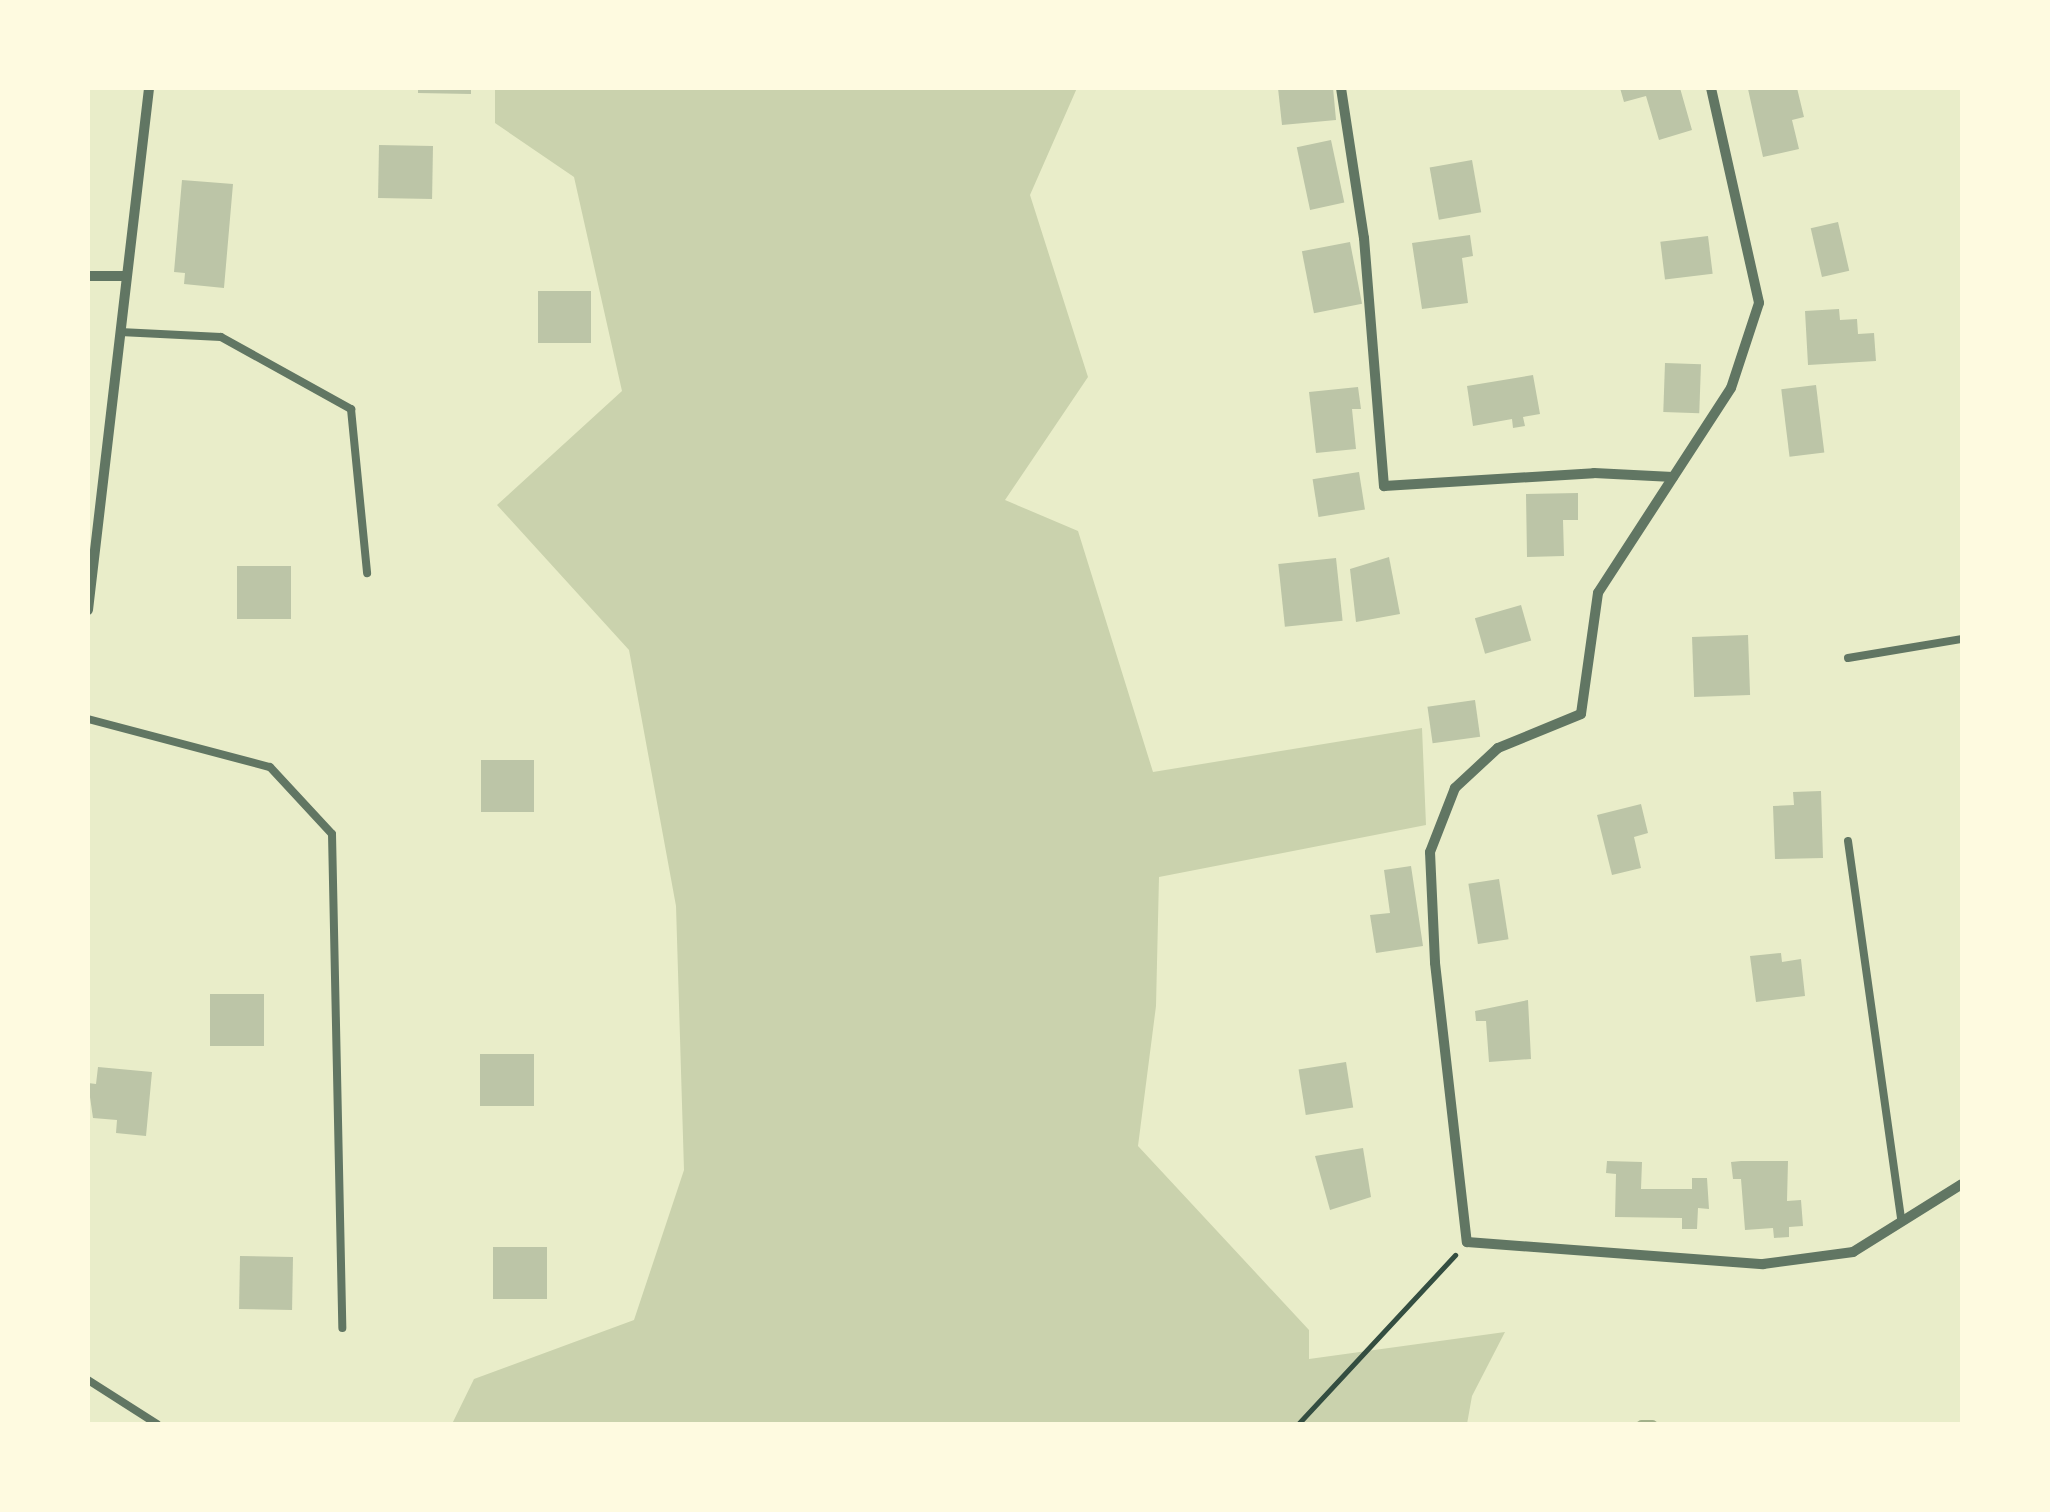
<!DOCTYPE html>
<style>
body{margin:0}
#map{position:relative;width:2050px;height:1512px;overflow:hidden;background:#e9edc9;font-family:"Golos Text",sans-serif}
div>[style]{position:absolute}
.green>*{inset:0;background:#cad2ad}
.stream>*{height:9px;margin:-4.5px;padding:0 4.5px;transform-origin:4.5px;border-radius:4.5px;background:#a3b18a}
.building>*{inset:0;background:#bcc5a7;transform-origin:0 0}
.path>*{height:5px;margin:-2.5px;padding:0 2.5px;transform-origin:2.5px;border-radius:2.5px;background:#344e41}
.service>*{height:8px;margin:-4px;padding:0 4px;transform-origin:4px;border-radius:4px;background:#617663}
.minor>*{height:10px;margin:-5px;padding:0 5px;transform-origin:5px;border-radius:5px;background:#617663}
span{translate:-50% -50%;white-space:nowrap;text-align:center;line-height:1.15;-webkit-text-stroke:10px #fefae0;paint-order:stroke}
.frame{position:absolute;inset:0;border:90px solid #fefae0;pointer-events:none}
</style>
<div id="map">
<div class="green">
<i style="clip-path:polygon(495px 88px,1077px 88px,1030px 195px,1088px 377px,1005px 500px,1078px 531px,1153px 772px,1422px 728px,1426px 825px,1159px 877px,1156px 1006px,1138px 1146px,1309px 1330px,1309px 1359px,1505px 1332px,1472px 1396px,1467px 1424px,452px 1424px,474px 1379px,634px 1320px,684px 1170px,676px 906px,629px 650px,497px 505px,622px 391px,574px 177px,495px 123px)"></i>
</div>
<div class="stream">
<i style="left:1641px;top:1424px;width:11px"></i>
</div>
<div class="building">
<i style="clip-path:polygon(418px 88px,471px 88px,471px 94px,418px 93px)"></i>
<i style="clip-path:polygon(1278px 88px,1333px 88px,1336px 120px,1282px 125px)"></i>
<i style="clip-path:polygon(1620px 88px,1680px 88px,1692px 130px,1659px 140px,1646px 96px,1624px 102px)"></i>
<i style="clip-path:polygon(1756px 88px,1797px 88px,1804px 117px,1792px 120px,1799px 149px,1763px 157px,1748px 89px)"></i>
<i style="left:1331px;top:140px;width:64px;height:35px;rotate:78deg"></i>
<i style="left:379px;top:145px;width:54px;height:53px;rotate:1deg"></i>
<i style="left:1472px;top:160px;width:53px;height:43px;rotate:80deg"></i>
<i style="clip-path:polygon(182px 180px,233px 184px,224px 288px,184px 284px,185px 273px,174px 272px)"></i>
<i style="left:1838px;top:222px;width:50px;height:28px;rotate:77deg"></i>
<i style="clip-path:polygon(1470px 235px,1473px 256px,1462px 258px,1468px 303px,1422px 309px,1412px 243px)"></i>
<i style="left:1708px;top:236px;width:38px;height:48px;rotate:83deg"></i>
<i style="left:1350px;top:242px;width:63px;height:49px;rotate:79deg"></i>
<i style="left:538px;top:291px;width:53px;height:52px"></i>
<i style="clip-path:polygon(1839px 309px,1840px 320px,1857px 319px,1858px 334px,1874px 333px,1876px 361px,1808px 365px,1805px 311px)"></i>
<i style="left:1665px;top:363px;width:36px;height:49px;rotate:2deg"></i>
<i style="clip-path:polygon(1533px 375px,1540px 414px,1523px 417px,1525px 426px,1513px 428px,1512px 419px,1473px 426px,1467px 386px)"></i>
<i style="left:1816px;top:385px;width:68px;height:35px;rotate:83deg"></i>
<i style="clip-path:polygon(1358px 387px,1361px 409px,1352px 409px,1356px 449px,1316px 453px,1309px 392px)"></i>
<i style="left:1359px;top:472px;width:38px;height:47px;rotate:81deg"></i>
<i style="clip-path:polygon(1578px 493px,1578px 520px,1563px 520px,1564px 556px,1527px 557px,1526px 494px)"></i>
<i style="clip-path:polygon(1389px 557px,1400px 614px,1356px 622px,1350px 569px)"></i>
<i style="left:1336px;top:558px;width:63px;height:58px;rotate:84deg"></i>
<i style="left:237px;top:566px;width:54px;height:53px"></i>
<i style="left:1521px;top:605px;width:37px;height:48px;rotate:74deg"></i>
<i style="left:1748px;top:635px;width:60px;height:56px;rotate:88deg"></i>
<i style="left:1475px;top:700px;width:37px;height:48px;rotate:82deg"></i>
<i style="left:481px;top:760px;width:53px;height:52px"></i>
<i style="clip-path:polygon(1821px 791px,1823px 858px,1775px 859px,1773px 806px,1794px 805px,1793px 792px)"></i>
<i style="clip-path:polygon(1641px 804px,1648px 833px,1634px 837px,1641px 868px,1612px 875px,1597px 815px)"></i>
<i style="clip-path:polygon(1411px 866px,1423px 946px,1376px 953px,1370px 915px,1390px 913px,1384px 870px)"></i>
<i style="left:1499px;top:879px;width:61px;height:31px;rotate:81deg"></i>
<i style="clip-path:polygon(1781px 953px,1782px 962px,1801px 959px,1805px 996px,1756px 1002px,1750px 956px)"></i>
<i style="left:210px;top:994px;width:54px;height:52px"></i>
<i style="clip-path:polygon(1528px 1000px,1531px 1059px,1489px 1062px,1486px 1021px,1476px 1021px,1475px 1011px)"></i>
<i style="left:480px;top:1054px;width:54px;height:52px"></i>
<i style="left:1346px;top:1062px;width:46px;height:48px;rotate:81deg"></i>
<i style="clip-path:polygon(98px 1067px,152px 1072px,146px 1136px,116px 1133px,117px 1120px,93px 1118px,88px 1083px,96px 1084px)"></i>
<i style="clip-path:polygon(1363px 1148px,1371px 1197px,1330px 1210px,1315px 1156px)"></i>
<i style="clip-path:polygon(1607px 1161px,1642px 1162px,1641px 1189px,1692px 1189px,1692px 1178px,1707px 1178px,1709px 1209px,1698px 1208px,1697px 1229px,1682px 1229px,1682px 1218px,1615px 1217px,1616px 1174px,1606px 1173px)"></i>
<i style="clip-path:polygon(1741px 1161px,1788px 1161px,1787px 1201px,1801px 1200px,1803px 1226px,1789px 1227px,1789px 1237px,1774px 1238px,1773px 1228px,1745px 1230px,1741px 1179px,1733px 1179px,1731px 1162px)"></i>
<i style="left:493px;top:1247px;width:54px;height:52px"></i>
<i style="left:240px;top:1256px;width:53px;height:53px;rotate:1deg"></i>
</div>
<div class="path">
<i style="left:1298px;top:1424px;width:231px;rotate:-47.1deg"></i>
</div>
<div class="service">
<i style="left:120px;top:332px;width:101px;rotate:2.8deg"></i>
<i style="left:221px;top:337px;width:149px;rotate:29deg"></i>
<i style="left:351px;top:409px;width:165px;rotate:84.4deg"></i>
<i style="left:1848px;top:658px;width:116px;rotate:-9.5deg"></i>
<i style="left:88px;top:719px;width:188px;rotate:14.8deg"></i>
<i style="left:270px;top:767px;width:91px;rotate:47.2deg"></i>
<i style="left:332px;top:834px;width:494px;rotate:88.8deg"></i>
<i style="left:1848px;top:841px;width:381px;rotate:82deg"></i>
<i style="left:88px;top:1380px;width:82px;rotate:32.5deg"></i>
</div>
<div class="minor">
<i style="left:1341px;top:88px;width:152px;rotate:81.3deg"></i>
<i style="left:1364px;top:238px;width:249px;rotate:85.4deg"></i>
<i style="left:1384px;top:486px;width:210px;rotate:-3.5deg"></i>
<i style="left:1594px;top:473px;width:79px;rotate:2.9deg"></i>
<i style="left:1711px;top:88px;width:220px;rotate:77.4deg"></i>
<i style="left:1759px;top:303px;width:89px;rotate:108.2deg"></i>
<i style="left:1731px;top:388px;width:244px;rotate:123deg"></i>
<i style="left:1598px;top:593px;width:122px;rotate:98deg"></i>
<i style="left:1581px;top:714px;width:90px;rotate:157.7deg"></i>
<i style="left:1498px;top:748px;width:59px;rotate:137.1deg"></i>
<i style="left:1455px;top:788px;width:69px;rotate:111.3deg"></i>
<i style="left:1430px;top:852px;width:111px;rotate:87.4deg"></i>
<i style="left:1435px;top:963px;width:281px;rotate:83.5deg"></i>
<i style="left:1467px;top:1242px;width:297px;rotate:4.3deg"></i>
<i style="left:1763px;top:1264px;width:91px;rotate:-7.6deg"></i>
<i style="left:1853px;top:1252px;width:128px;rotate:-32deg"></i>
<i style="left:88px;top:276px;width:38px"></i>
<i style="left:88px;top:610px;width:526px;rotate:-83.33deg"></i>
</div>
<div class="frame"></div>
</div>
